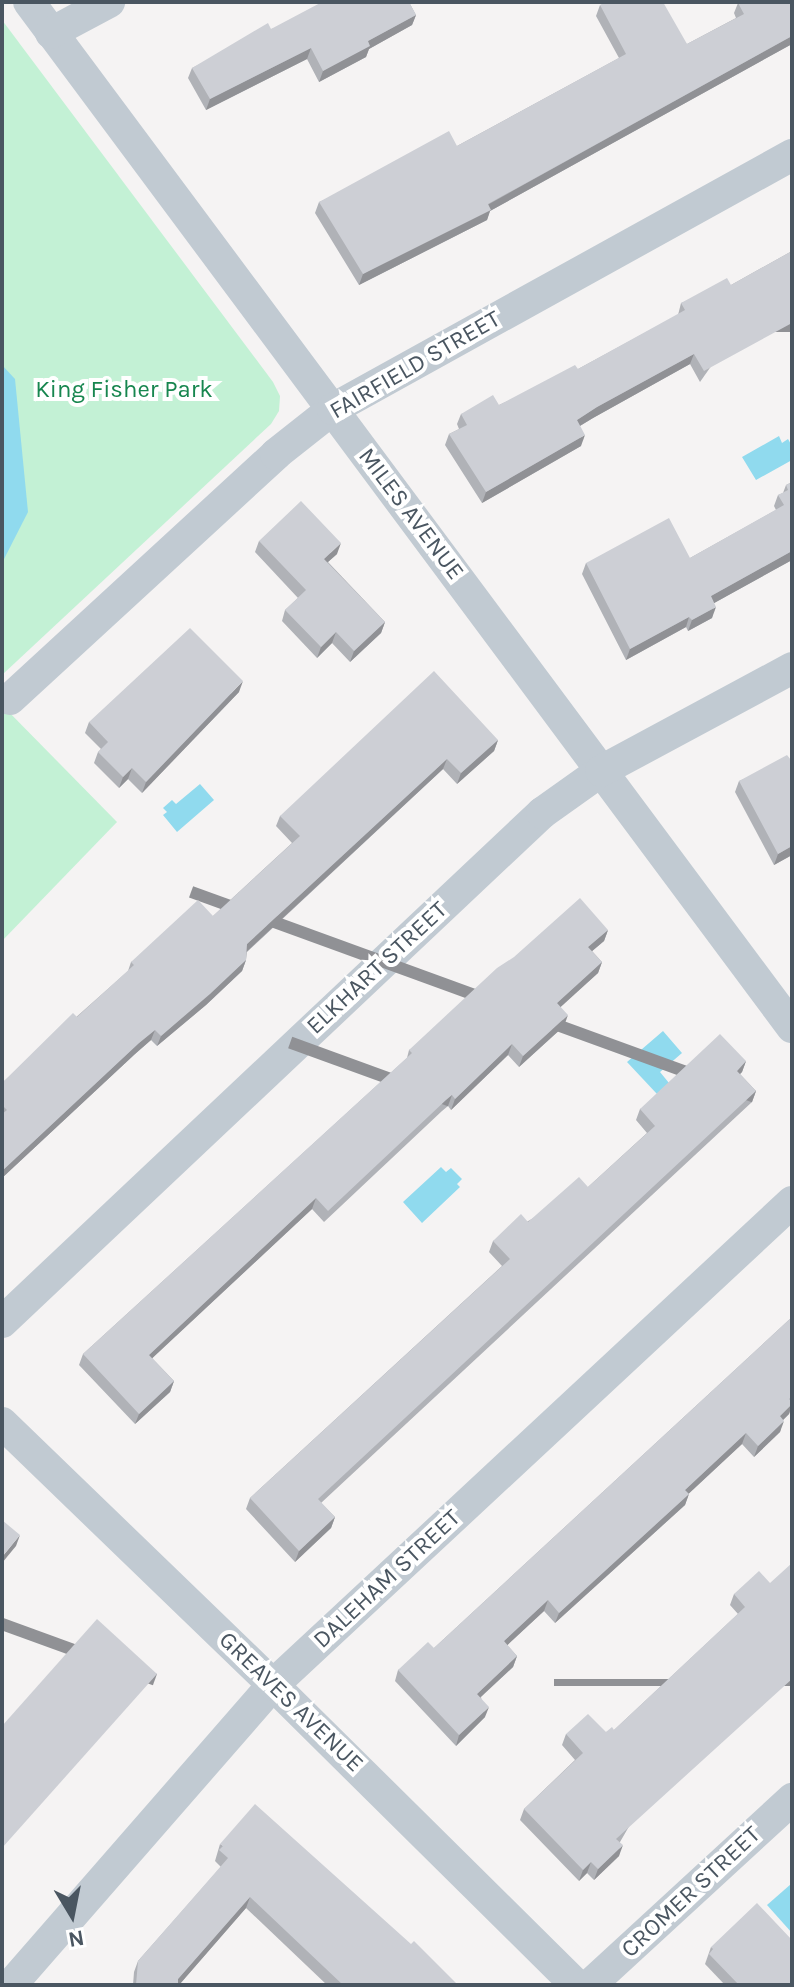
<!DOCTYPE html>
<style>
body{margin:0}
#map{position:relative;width:794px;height:1987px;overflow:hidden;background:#f5f3f3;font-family:Karla,sans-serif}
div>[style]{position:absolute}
.green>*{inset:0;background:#c3f1d5}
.water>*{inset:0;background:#90daee}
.street>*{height:32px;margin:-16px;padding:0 16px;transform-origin:16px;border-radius:16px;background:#c1cad2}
.wall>*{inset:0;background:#b0b2b7}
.shaded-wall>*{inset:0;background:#909195;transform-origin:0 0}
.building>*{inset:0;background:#cdcfd5}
span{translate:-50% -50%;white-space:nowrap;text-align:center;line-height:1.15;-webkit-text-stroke:8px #fff;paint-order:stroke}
.street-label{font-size:24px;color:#4a5661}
.park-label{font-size:24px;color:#17864f}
.frame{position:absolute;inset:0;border:4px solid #4a5661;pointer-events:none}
.north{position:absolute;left:32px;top:1875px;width:80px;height:80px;-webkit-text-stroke:6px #fff;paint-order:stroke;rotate:170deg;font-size:22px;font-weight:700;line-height:32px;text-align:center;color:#4a5661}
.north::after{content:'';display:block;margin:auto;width:28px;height:36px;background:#4a5661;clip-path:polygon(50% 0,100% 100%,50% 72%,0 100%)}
</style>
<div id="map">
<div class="green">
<i style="clip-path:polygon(2px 20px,273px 382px,280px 396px,279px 411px,271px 424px,2px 675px)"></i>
<i style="clip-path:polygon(2px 705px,117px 822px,2px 941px)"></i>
</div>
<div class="water">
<i style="clip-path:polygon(2px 365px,15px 379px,28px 512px,2px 563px)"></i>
<i style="clip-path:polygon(779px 436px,782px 443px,788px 439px,792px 446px,792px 460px,756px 480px,742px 457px)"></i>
<i style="clip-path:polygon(200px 784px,214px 800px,177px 832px,163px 815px,167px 812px,163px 808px,172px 800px,176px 804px)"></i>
<i style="clip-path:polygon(663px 1031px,682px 1053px,660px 1072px,669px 1083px,657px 1094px,627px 1062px)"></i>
<i style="clip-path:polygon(441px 1167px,446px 1172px,451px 1168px,462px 1179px,457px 1184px,460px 1187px,422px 1223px,403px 1202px)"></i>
<i style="clip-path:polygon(791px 1884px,792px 1885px,792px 1933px,767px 1905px)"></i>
</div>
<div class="street">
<i style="left:29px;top:2px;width:1278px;rotate:53.34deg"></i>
<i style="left:51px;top:33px;width:66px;rotate:-28.1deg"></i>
<i style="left:10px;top:699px;width:362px;rotate:-42.6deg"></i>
<i style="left:276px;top:454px;width:73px;rotate:-38.3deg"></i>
<i style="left:333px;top:409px;width:525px;rotate:-28.96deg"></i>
<i style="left:2px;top:1322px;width:742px;rotate:-43.31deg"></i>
<i style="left:542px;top:813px;width:72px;rotate:-35.4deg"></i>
<i style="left:601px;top:771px;width:217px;rotate:-28.3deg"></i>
<i style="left:2px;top:1423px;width:377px;rotate:44deg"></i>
<i style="left:273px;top:1685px;width:426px;rotate:44.7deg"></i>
<i style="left:11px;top:1985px;width:398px;rotate:-48.9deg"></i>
<i style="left:273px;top:1685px;width:709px;rotate:-42.94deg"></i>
<i style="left:590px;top:1985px;width:275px;rotate:-42.6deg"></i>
</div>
<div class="wall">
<i style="clip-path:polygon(792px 2px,792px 44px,490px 211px,487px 220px,359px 285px,315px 213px,319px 202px,457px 146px,619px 58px,596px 16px,600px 5px,687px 44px,736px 18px,734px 13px,738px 3px)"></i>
<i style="clip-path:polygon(410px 4px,416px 15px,412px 25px,369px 49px,366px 57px,319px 82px,307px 59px,206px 110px,188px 78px,192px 68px,271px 29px)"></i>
<i style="clip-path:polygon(792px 251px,700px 382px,690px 364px,593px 418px,580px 426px,581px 446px,482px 503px,445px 445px,449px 434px,459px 429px,457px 424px,461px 414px,499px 405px,578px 369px,678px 315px,681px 303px,731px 285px)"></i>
<i style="clip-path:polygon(792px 482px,792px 560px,714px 603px,712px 618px,688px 631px,686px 627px,626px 660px,582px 574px,586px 563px,690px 558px,776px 510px,774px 506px,778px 495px,783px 493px,786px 485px)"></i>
<i style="clip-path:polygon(259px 541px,337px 554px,328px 562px,385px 622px,381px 633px,350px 662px,332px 643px,317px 658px,282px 621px,285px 610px,298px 598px,255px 552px)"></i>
<i style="clip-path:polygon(239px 692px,142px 793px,128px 779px,119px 788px,94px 763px,98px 752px,101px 749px,85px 733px,89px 722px)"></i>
<i style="clip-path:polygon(498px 740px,494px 751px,457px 784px,443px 769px,247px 952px,246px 960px,242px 971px,206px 1005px,157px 1046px,151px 1040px,135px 1054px,2px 1178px,2px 1083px,128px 971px,131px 962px,213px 916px,292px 843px,276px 826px,280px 816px)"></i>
<i style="clip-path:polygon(792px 760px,792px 855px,774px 865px,735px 792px,739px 781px)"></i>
<i style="clip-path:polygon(608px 930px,604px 941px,592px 951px,602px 962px,598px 973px,560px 1007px,564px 1026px,519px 1067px,508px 1055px,451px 1110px,448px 1106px,442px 1111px,324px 1222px,312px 1209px,152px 1358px,174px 1381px,170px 1392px,135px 1424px,79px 1365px,83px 1354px,407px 1058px,409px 1050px)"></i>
<i style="clip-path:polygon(746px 1061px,742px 1072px,740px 1074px,756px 1091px,752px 1102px,321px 1503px,335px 1517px,331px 1528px,295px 1562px,246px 1509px,250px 1498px,502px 1266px,489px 1252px,493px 1241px,588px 1187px,647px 1133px,636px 1120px,640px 1109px)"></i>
<i style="clip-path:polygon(792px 1317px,792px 1407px,789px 1414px,783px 1420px,780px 1432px,754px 1457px,742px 1444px,689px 1493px,685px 1505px,555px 1623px,544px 1611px,507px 1645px,517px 1656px,513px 1667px,481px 1697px,485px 1717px,456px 1746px,395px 1681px,398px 1670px,434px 1648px)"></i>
<i style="clip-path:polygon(770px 1583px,620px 1842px,619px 1856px,594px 1880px,587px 1873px,579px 1881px,520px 1820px,524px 1809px,575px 1760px,562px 1745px,566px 1734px,606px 1732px,614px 1730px,738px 1614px,730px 1605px,734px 1594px)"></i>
<i style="clip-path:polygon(220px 1844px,458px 1985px,469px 1985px,327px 1985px,246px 1908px,179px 1985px,133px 1985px,134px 1972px,138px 1961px,221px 1867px,215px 1861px)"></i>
<i style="clip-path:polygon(711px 1947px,792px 1985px,725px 1985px,705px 1964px)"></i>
</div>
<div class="shaded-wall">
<i style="clip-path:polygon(416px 15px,412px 25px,369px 49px,366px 57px,319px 82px,323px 71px,368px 41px)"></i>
<i style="clip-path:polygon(792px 36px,792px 44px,490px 211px,487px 220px,359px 285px,363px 274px)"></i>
<i style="clip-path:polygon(311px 48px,307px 59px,206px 110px,210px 99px)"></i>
<i style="left:792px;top:323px;width:9px;height:100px;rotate:90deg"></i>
<i style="clip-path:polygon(694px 354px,690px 364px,593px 418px,573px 430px,577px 420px,597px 407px)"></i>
<i style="clip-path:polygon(585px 435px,581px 446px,482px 503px,486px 492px)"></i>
<i style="clip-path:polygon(341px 543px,337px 554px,320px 569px,324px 559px)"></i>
<i style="clip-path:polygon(792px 551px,792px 560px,707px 607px,711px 596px)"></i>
<i style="clip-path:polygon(716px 607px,712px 618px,688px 631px,692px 620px)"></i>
<i style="clip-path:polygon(689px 617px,686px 627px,626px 660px,630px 649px)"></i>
<i style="clip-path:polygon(385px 622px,381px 633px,350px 662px,354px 651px)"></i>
<i style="clip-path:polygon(336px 632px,332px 643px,317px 658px,321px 647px)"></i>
<i style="clip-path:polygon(243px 681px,239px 692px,142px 793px,146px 782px)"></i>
<i style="clip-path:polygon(498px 740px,494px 751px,457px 784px,461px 773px)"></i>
<i style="clip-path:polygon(447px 759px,443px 769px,243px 955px,247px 944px)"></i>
<i style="clip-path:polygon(132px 768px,128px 779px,119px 788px,123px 777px)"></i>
<i style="clip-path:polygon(792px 846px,792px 855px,774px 865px,778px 854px)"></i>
<i style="clip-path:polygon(608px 930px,604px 941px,584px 958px,588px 947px)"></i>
<i style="clip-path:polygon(246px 960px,242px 971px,206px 1005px,157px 1046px,161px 1036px)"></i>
<i style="clip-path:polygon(602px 962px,598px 973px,553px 1014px,557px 1003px)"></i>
<i style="clip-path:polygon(568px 1015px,564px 1026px,519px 1067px,523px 1056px)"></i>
<i style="clip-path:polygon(155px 1030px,151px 1040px,135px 1054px,2px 1178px,2px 1171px,139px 1043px)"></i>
<i style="clip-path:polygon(512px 1044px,508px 1055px,451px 1110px,455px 1099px)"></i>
<i style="clip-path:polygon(746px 1061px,742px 1072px,733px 1081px,737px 1071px)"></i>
<i style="left:756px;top:1091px;width:12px;height:599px;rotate:110deg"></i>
<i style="left:452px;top:1095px;width:12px;height:170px;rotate:110deg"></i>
<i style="clip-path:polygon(316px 1198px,312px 1209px,145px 1365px,149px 1355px)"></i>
<i style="clip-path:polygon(174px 1381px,170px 1392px,135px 1424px,139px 1414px)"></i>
<i style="clip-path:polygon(792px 1404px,789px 1414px,776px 1427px,780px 1416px)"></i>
<i style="clip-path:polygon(784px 1421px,780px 1432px,754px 1457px,758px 1446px)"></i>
<i style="clip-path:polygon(746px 1433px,742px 1444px,682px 1500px,685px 1490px)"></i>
<i style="clip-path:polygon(689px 1494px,685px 1505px,555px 1623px,559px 1613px)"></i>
<i style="clip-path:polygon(335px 1517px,331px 1528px,295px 1562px,299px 1551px)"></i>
<i style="clip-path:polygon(20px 1535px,16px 1546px,2px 1563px,2px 1557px)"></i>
<i style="clip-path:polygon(548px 1600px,544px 1611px,500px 1652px,504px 1641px)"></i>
<i style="clip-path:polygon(517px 1656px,513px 1667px,473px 1704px,477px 1694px)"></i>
<i style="left:157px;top:1674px;width:12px;height:233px;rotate:110deg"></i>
<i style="left:792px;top:1679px;width:7px;height:238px;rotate:90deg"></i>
<i style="clip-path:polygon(489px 1707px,485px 1717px,456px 1746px,459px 1735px)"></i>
<i style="clip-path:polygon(623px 1845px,619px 1856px,594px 1880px,598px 1869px)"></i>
<i style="clip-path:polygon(591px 1862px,587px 1873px,579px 1881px,583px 1870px)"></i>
<i style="clip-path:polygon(250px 1897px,246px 1908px,179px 1985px,176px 1985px,178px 1979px)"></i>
</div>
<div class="building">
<i style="clip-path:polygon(322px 2px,409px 2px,416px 15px,368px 41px,370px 46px,323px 71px,311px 48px,210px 99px,192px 68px,268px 23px,271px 29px)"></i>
<i style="clip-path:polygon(605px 2px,663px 2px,687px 44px,744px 14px,738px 3px,739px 2px,792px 2px,792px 36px,488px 204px,491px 210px,363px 274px,319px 202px,449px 131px,457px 146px,626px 54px,600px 5px)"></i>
<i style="clip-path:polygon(792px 251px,792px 323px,704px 371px,694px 354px,597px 407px,577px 420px,585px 435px,486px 492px,449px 434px,467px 425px,461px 414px,493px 395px,499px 405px,575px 365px,578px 369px,685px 310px,681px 303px,727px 278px,731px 285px)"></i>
<i style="clip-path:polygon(792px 482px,792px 551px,711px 596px,716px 607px,692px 620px,689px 617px,630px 649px,586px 563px,669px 518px,690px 558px,784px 505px,778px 495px,788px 490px,786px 485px)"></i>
<i style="clip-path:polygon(301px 501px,341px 543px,324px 559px,385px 622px,354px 651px,336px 632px,321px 647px,285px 610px,306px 590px,259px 541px)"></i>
<i style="clip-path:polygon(190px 628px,243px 681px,146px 782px,132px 768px,123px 777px,98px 752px,108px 742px,89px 722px)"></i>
<i style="clip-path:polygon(434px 671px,498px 740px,461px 773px,447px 759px,247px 944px,246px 960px,210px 994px,161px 1036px,155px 1030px,139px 1043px,2px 1171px,2px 1114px,7px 1110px,2px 1105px,2px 1083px,73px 1013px,77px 1017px,134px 965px,131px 962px,198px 900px,213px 916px,300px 836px,280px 816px)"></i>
<i style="clip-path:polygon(787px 755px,791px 760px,792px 760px,792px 846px,778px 854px,739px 781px)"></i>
<i style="clip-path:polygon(580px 898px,608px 930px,588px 947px,602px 962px,557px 1003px,568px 1015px,523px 1056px,512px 1044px,455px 1099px,452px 1095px,446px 1100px,328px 1211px,316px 1198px,149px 1355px,174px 1381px,139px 1414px,83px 1354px,412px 1053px,409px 1050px,497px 968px,514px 957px)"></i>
<i style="clip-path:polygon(720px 1034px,746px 1061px,737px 1071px,756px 1091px,318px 1499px,335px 1517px,299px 1551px,250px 1498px,510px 1259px,493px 1241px,521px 1214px,528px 1222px,579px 1177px,588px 1187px,655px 1126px,640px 1109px)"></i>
<i style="clip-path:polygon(792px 1317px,792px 1396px,789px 1399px,792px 1402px,792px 1404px,780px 1416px,784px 1421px,758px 1446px,746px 1433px,685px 1490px,689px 1494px,559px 1613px,548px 1600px,504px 1641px,517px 1656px,477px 1694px,489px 1707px,459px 1735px,398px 1670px,428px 1642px,434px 1648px)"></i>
<i style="clip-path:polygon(2px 1520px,20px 1535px,2px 1557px)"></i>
<i style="clip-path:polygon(792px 1563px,792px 1679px,616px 1839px,623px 1845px,598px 1869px,591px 1862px,583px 1870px,524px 1809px,583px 1753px,566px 1734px,588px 1714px,606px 1732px,612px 1727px,614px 1730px,745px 1607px,734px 1594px,759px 1571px,770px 1583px)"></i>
<i style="clip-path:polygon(97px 1619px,157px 1674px,2px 1848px,2px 1726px)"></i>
<i style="clip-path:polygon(255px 1804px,411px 1944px,414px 1941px,458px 1985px,469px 1985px,343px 1985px,250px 1897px,178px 1979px,178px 1985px,136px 1985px,138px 1961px,228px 1858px,219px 1850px,223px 1846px,220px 1844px)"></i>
<i style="clip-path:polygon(757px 1903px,792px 1940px,792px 1985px,739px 1985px,709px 1954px,713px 1949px,711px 1947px)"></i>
</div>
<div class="street-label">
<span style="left:415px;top:365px;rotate:-30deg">FAIRFIELD STREET</span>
<span style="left:411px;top:514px;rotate:53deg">MILES AVENUE</span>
<span style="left:377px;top:968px;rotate:-43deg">ELKHART STREET</span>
<span style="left:387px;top:1579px;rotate:-43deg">DALEHAM STREET</span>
<span style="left:291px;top:1702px;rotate:44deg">GREAVES AVENUE</span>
<span style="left:691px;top:1892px;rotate:-43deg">CROMER STREET</span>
</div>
<div class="park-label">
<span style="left:124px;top:390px">King Fisher Park</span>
</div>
<div class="frame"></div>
<div class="north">N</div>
</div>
